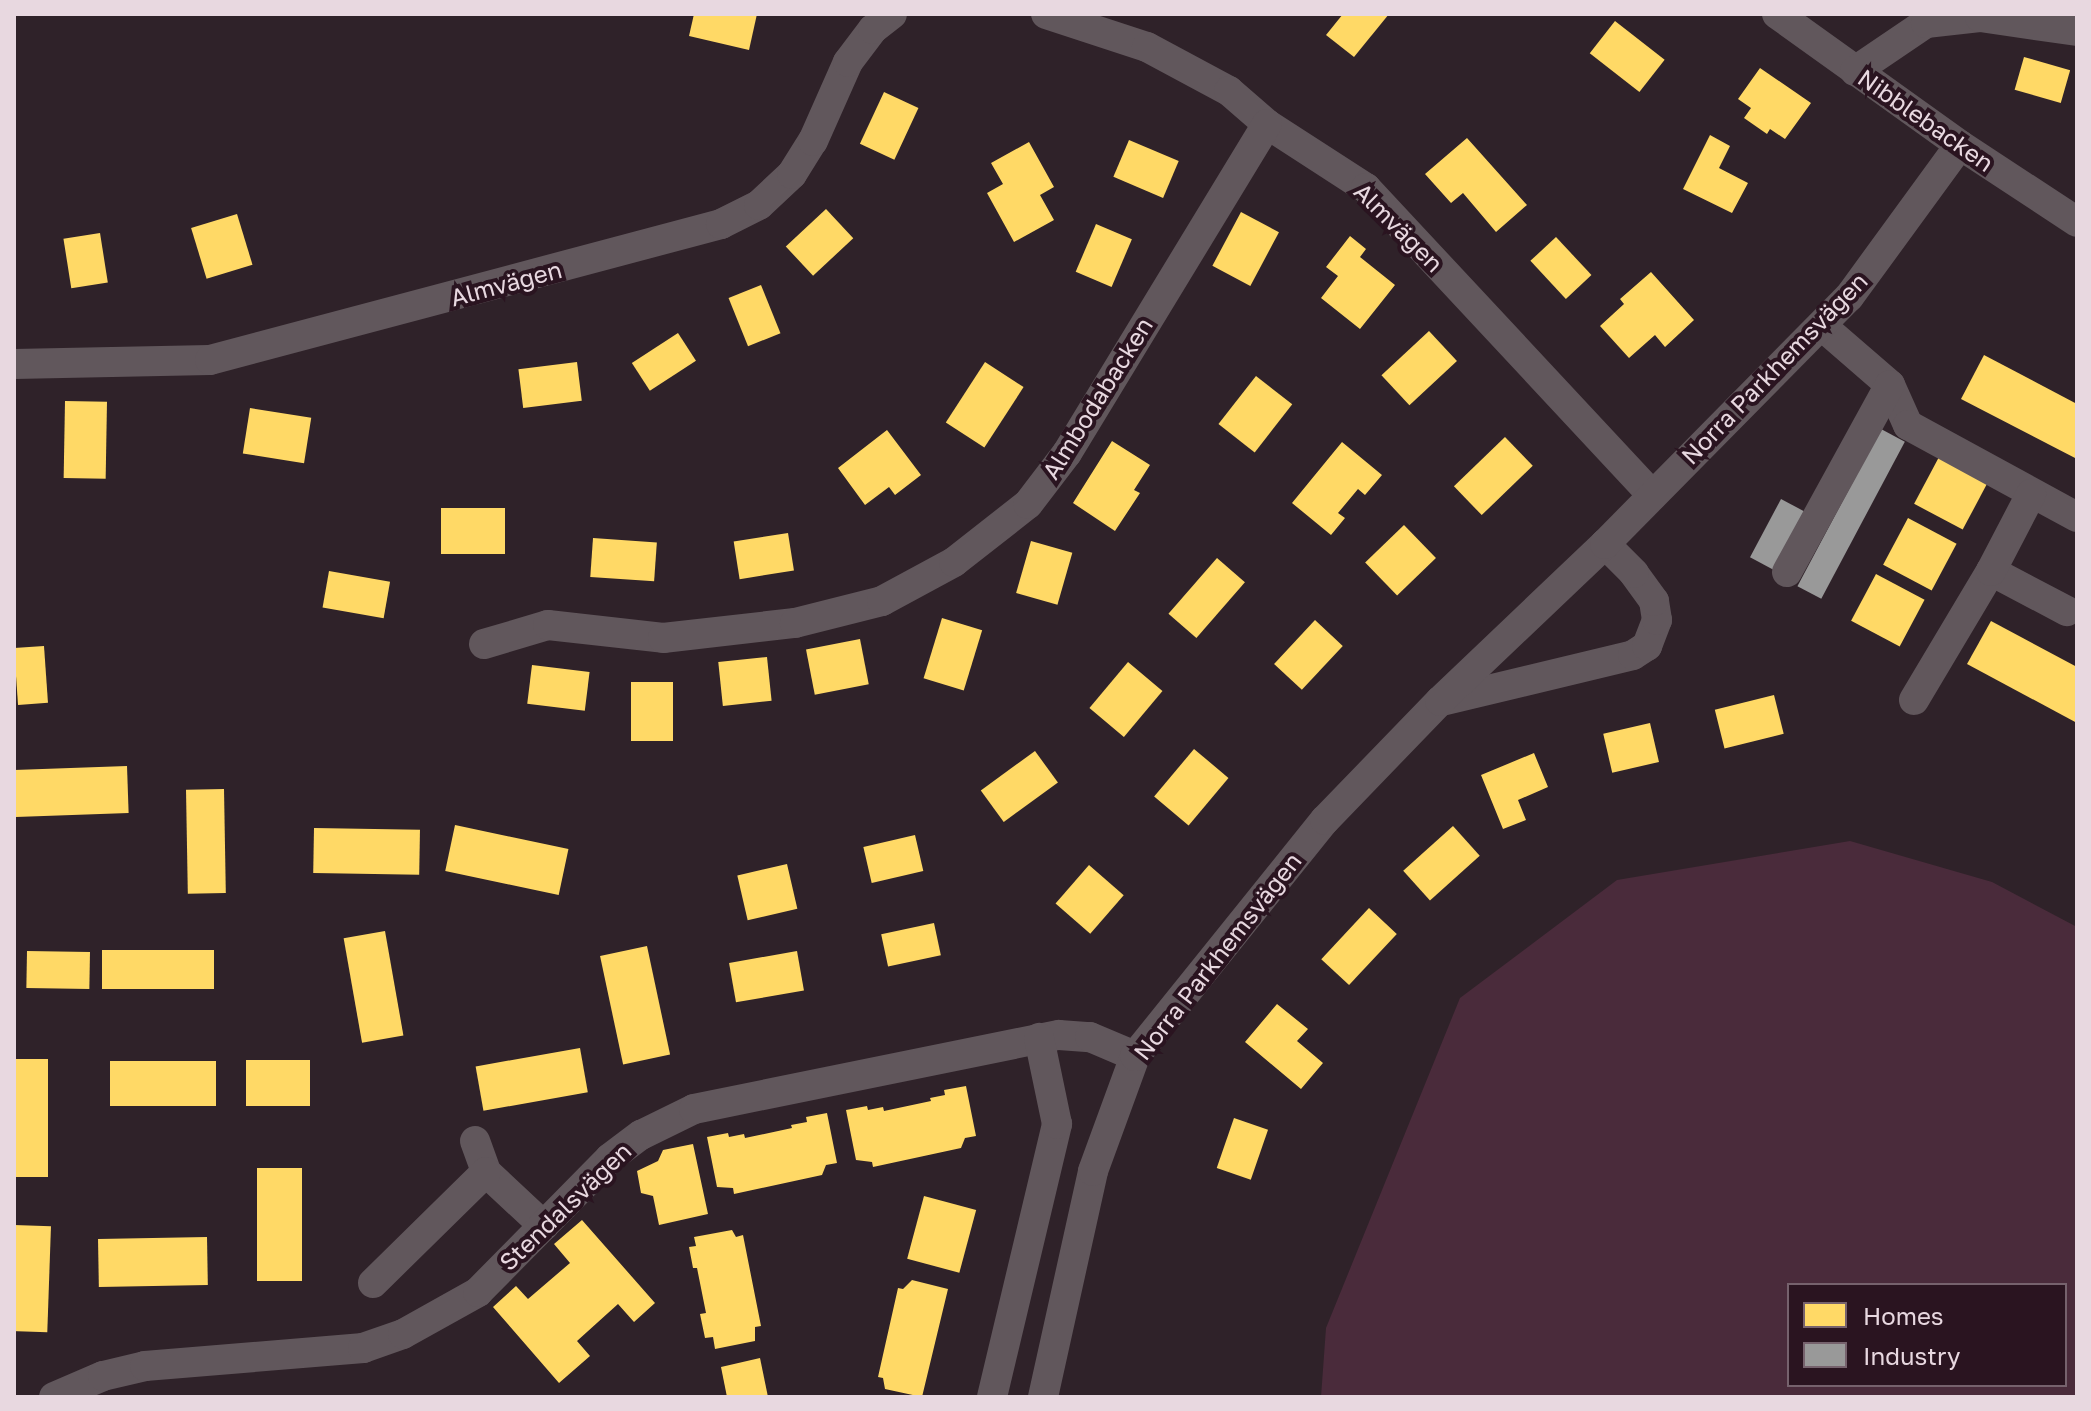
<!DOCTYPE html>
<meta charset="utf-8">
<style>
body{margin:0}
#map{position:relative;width:2091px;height:1411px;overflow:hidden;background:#2f2229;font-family:"Golos Text",sans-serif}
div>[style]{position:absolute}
.green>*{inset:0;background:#4a2b3b}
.homes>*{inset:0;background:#ffd966;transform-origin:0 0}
.industry>*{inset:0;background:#999;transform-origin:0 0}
.minor>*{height:30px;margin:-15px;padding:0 15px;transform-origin:15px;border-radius:15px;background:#61575c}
span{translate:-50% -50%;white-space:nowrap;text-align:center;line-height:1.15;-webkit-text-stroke:8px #2a1420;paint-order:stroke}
.street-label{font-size:24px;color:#e8d8e0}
.frame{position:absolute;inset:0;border:16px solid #e8d8e0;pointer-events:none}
.legend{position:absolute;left:1787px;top:1283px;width:280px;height:104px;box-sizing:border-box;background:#2a1420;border:2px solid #76626d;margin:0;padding:10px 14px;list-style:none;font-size:24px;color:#e8d8e0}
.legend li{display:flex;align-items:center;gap:16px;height:40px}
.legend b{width:40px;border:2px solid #76626d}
</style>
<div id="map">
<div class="green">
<i style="clip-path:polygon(evenodd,1850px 841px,1992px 882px,2077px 927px,2077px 1397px,1321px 1397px,1326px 1328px,1460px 998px,1617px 880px,1850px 841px,1789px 1285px,2065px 1285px,2065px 1385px,1789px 1385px,1789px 1285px)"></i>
</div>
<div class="homes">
<i style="clip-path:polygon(694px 14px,757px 14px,749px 50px,689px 36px)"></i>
<i style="clip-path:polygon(1343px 14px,1389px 14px,1354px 57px,1326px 35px)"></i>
<i style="left:1615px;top:21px;width:63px;height:41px;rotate:38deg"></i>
<i style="left:2024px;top:57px;width:48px;height:34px;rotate:16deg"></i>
<i style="clip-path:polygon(1760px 68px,1811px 103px,1785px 139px,1770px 129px,1767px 134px,1744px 118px,1751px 108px,1738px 99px)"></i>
<i style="left:884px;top:92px;width:38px;height:57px;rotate:25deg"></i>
<i style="clip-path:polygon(1710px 135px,1730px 146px,1719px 168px,1748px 183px,1732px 213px,1683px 189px)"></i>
<i style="clip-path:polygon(1467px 138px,1527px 205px,1496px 232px,1463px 193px,1451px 203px,1425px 174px)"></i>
<i style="left:1129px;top:140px;width:54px;height:40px;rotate:23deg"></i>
<i style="clip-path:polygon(1029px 142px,1054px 187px,1040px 195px,1054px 220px,1014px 242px,987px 193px,1003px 184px,991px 163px)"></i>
<i style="left:826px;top:209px;width:40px;height:55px;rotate:47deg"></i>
<i style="left:1241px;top:212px;width:43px;height:61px;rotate:28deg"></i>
<i style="left:237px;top:214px;width:53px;height:48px;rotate:73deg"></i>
<i style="left:1096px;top:224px;width:39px;height:52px;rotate:23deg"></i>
<i style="left:100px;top:233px;width:50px;height:37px;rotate:81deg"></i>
<i style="clip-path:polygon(1350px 236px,1366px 249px,1360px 257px,1395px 285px,1360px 329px,1321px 298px,1338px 276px,1326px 267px)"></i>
<i style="left:1556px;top:237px;width:52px;height:35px;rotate:47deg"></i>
<i style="clip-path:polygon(1651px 272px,1694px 320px,1665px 347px,1655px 335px,1629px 358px,1600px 326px,1624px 304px,1620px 299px)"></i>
<i style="left:761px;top:285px;width:52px;height:35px;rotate:68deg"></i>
<i style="left:1429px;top:331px;width:41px;height:65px;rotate:47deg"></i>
<i style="left:678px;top:333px;width:33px;height:55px;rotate:57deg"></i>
<i style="clip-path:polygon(1984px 355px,2077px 404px,2077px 459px,1961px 399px)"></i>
<i style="left:577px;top:362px;width:39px;height:59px;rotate:83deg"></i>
<i style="left:985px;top:362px;width:46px;height:72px;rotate:33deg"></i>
<i style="left:1256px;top:376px;width:46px;height:61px;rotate:38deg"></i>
<i style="left:65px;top:401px;width:42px;height:77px;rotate:1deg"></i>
<i style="left:250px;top:408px;width:62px;height:46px;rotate:9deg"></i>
<i style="clip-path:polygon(887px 430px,921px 475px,895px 495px,889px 487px,865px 505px,838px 468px)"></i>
<i style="left:1505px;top:437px;width:40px;height:71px;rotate:46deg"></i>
<i style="clip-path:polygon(1112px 441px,1150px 465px,1134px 490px,1140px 493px,1115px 531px,1073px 503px)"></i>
<i style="clip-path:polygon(1342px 442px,1382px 475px,1365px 495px,1358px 489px,1338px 513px,1345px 518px,1331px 535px,1292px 503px)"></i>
<i style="left:1939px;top:457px;width:55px;height:53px;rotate:28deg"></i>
<i style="left:441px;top:508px;width:64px;height:46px"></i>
<i style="left:1908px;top:518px;width:55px;height:53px;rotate:28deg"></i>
<i style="left:1404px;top:525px;width:46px;height:54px;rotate:46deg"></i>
<i style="left:788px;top:533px;width:38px;height:55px;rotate:81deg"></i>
<i style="left:593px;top:538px;width:64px;height:39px;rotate:4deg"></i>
<i style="left:1031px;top:541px;width:43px;height:54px;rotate:16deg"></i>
<i style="left:1217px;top:558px;width:37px;height:74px;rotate:41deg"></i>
<i style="left:329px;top:571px;width:62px;height:37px;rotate:10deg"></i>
<i style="left:1876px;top:574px;width:55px;height:53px;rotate:28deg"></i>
<i style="left:942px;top:618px;width:42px;height:63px;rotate:17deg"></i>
<i style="left:1315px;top:620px;width:38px;height:60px;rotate:43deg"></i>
<i style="clip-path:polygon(1991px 621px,2077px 667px,2077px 723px,1967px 664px)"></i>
<i style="left:860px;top:639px;width:46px;height:55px;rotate:79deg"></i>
<i style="left:44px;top:646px;width:57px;height:30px;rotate:86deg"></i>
<i style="left:767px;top:657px;width:44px;height:49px;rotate:84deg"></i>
<i style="left:1128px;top:662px;width:45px;height:60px;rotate:40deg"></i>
<i style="left:532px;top:665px;width:58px;height:39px;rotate:7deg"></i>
<i style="left:631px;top:682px;width:42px;height:59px"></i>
<i style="left:1774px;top:695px;width:40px;height:61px;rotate:76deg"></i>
<i style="left:1650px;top:723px;width:40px;height:48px;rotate:77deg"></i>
<i style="left:1194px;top:749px;width:45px;height:62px;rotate:40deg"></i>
<i style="left:1035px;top:751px;width:39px;height:67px;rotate:54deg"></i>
<i style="clip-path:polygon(1534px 753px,1548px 787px,1518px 800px,1526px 820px,1503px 829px,1481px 775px)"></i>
<i style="left:127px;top:766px;width:47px;height:113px;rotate:88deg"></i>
<i style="left:224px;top:789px;width:104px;height:38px;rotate:89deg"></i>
<i style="left:455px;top:825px;width:116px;height:47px;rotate:12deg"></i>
<i style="left:1453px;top:826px;width:40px;height:67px;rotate:48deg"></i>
<i style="left:314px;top:828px;width:106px;height:45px;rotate:1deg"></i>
<i style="left:915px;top:835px;width:37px;height:53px;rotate:77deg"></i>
<i style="left:787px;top:864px;width:46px;height:51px;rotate:77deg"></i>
<i style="left:1089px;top:865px;width:46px;height:51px;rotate:41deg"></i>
<i style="left:1369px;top:908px;width:38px;height:70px;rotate:43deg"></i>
<i style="left:934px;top:923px;width:33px;height:54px;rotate:78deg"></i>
<i style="left:385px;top:931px;width:106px;height:42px;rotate:80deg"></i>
<i style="left:647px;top:946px;width:111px;height:48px;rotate:78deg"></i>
<i style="left:102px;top:950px;width:112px;height:39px"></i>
<i style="left:27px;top:951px;width:63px;height:37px;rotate:1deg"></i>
<i style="left:797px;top:951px;width:40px;height:69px;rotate:80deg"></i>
<i style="clip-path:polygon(1277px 1004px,1308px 1029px,1297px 1041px,1323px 1063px,1301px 1089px,1245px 1042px)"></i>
<i style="left:580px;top:1048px;width:45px;height:106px;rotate:80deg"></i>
<i style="left:14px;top:1059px;width:34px;height:118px"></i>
<i style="left:246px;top:1060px;width:64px;height:46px"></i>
<i style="left:216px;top:1061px;width:45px;height:106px;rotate:90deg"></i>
<i style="clip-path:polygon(966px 1086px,976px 1136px,965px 1138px,961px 1148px,873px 1167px,872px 1162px,856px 1160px,846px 1110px,867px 1106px,868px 1110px,883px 1107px,884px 1111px,931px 1101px,930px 1098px,945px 1095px,944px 1090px)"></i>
<i style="clip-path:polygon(827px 1113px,837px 1163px,826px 1165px,822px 1175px,734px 1194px,733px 1188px,717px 1187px,707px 1137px,728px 1133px,729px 1137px,744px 1134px,745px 1138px,792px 1128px,791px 1125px,807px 1122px,806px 1117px)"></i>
<i style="left:1234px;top:1118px;width:36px;height:53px;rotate:19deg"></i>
<i style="clip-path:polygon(693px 1144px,708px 1214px,659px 1225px,653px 1196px,641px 1193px,637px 1171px,658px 1161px,663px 1150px)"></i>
<i style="left:257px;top:1168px;width:45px;height:113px"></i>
<i style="left:924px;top:1196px;width:54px;height:65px;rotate:15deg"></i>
<i style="clip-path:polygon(582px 1220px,655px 1303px,634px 1322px,618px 1304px,577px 1341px,590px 1356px,559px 1383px,493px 1307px,516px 1286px,528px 1299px,570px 1263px,554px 1244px)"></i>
<i style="left:14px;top:1225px;width:37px;height:106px;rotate:2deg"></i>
<i style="clip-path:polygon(732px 1230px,736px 1237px,743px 1235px,761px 1326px,755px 1327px,755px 1341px,715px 1349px,713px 1337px,705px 1338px,700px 1314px,706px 1313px,697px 1268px,693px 1268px,689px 1247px,696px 1246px,694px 1237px)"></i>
<i style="left:207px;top:1237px;width:48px;height:109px;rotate:89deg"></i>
<i style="clip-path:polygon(912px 1280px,948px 1289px,922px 1397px,885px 1389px,883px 1378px,878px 1377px,898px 1288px,903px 1289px)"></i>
<i style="clip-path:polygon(760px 1358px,768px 1397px,727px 1397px,721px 1367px)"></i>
</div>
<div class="industry">
<i style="left:1881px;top:429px;width:27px;height:178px;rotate:28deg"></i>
<i style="left:1781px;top:499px;width:26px;height:66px;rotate:28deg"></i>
</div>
<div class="minor">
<i style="left:1046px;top:14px;width:106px;rotate:18.1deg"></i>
<i style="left:1147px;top:47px;width:93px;rotate:28.2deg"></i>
<i style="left:1229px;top:91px;width:50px;rotate:41deg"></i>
<i style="left:1267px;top:124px;width:118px;rotate:32.9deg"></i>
<i style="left:1366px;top:188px;width:420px;rotate:47deg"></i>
<i style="left:1777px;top:14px;width:225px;rotate:35.6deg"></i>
<i style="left:1960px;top:145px;width:140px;rotate:33.3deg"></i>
<i style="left:1855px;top:71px;width:86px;rotate:-34.1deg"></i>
<i style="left:1926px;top:23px;width:54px;rotate:-6.3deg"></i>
<i style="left:1980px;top:17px;width:98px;rotate:8.2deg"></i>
<i style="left:1822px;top:326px;width:90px;rotate:40.9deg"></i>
<i style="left:1890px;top:385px;width:44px;rotate:65.8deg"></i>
<i style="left:1908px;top:425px;width:192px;rotate:28.6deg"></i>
<i style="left:14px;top:364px;width:196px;rotate:-1.2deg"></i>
<i style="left:210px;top:360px;width:529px;rotate:-14.9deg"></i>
<i style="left:721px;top:224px;width:42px;rotate:-26.6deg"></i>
<i style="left:759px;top:205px;width:45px;rotate:-43.2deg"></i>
<i style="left:792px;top:174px;width:39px;rotate:-58deg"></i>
<i style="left:813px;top:141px;width:86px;rotate:-66.1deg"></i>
<i style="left:848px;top:62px;width:41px;rotate:-52.9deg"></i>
<i style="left:873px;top:29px;width:24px;rotate:-38deg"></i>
<i style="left:1991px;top:571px;width:86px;rotate:27.8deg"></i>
<i style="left:1787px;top:572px;width:213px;rotate:-61.2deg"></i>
<i style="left:484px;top:644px;width:67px;rotate:-16.5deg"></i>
<i style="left:548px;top:625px;width:116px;rotate:6.4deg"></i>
<i style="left:663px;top:638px;width:133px;rotate:-6.5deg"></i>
<i style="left:795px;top:623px;width:90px;rotate:-14.2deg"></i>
<i style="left:882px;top:601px;width:82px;rotate:-28.4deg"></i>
<i style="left:954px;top:562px;width:94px;rotate:-38.1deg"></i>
<i style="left:1028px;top:504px;width:64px;rotate:-52.6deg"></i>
<i style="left:1067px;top:453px;width:385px;rotate:-58.7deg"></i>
<i style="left:1914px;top:700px;width:150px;rotate:-59.2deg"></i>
<i style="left:1991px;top:571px;width:87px;rotate:-62.5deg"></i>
<i style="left:1442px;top:701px;width:196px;rotate:-13.5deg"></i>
<i style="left:1633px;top:655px;width:17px;rotate:-33deg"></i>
<i style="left:1647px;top:646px;width:28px;rotate:-69deg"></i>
<i style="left:1657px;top:620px;width:19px;rotate:-99deg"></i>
<i style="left:1654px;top:601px;width:34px;rotate:-126deg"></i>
<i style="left:1634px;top:573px;width:41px;rotate:-135deg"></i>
<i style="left:475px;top:1141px;width:33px;rotate:70deg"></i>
<i style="left:486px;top:1172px;width:79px;rotate:43deg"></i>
<i style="left:373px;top:1283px;width:158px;rotate:-44.5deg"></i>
<i style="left:54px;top:1397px;width:53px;rotate:-23.2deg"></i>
<i style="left:103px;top:1376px;width:43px;rotate:-13.4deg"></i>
<i style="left:145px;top:1366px;width:219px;rotate:-4.7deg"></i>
<i style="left:363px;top:1348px;width:42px;rotate:-19.3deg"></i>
<i style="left:403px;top:1334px;width:86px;rotate:-29.2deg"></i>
<i style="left:478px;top:1292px;width:188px;rotate:-45.4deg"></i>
<i style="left:610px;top:1158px;width:39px;rotate:-37deg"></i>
<i style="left:641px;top:1135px;width:59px;rotate:-26.1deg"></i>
<i style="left:694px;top:1109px;width:372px;rotate:-11.5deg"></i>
<i style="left:1059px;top:1035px;width:31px;rotate:4deg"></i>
<i style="left:1090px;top:1037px;width:49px;rotate:22.9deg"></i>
<i style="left:992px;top:1397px;width:281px;rotate:-76.6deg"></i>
<i style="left:1057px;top:1124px;width:88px;rotate:-101.8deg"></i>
<i style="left:1043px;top:1397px;width:231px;rotate:-77.5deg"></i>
<i style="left:1093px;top:1171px;width:122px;rotate:-69.9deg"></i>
<i style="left:1135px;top:1056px;width:303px;rotate:-51.2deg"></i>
<i style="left:1325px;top:820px;width:165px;rotate:-46deg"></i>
<i style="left:1440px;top:701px;width:228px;rotate:-43.6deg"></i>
<i style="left:1605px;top:544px;width:347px;rotate:-45.4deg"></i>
<i style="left:1849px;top:297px;width:188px;rotate:-53.9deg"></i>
</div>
<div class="street-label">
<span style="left:1926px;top:120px;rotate:35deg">Nibblebacken</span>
<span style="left:1399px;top:227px;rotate:45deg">Almvägen</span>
<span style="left:506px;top:283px;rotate:-15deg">Almvägen</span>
<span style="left:1774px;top:368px;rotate:-46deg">Norra Parkhemsvägen</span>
<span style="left:1097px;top:398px;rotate:-58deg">Almbodabacken</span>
<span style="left:1217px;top:956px;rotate:-52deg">Norra Parkhemsvägen</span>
<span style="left:565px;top:1206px;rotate:-44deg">Stendalsvägen</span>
</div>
<div class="frame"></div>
<ul class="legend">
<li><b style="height:22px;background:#ffd966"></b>Homes</li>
<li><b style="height:22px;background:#999"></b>Industry</li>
</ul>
</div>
